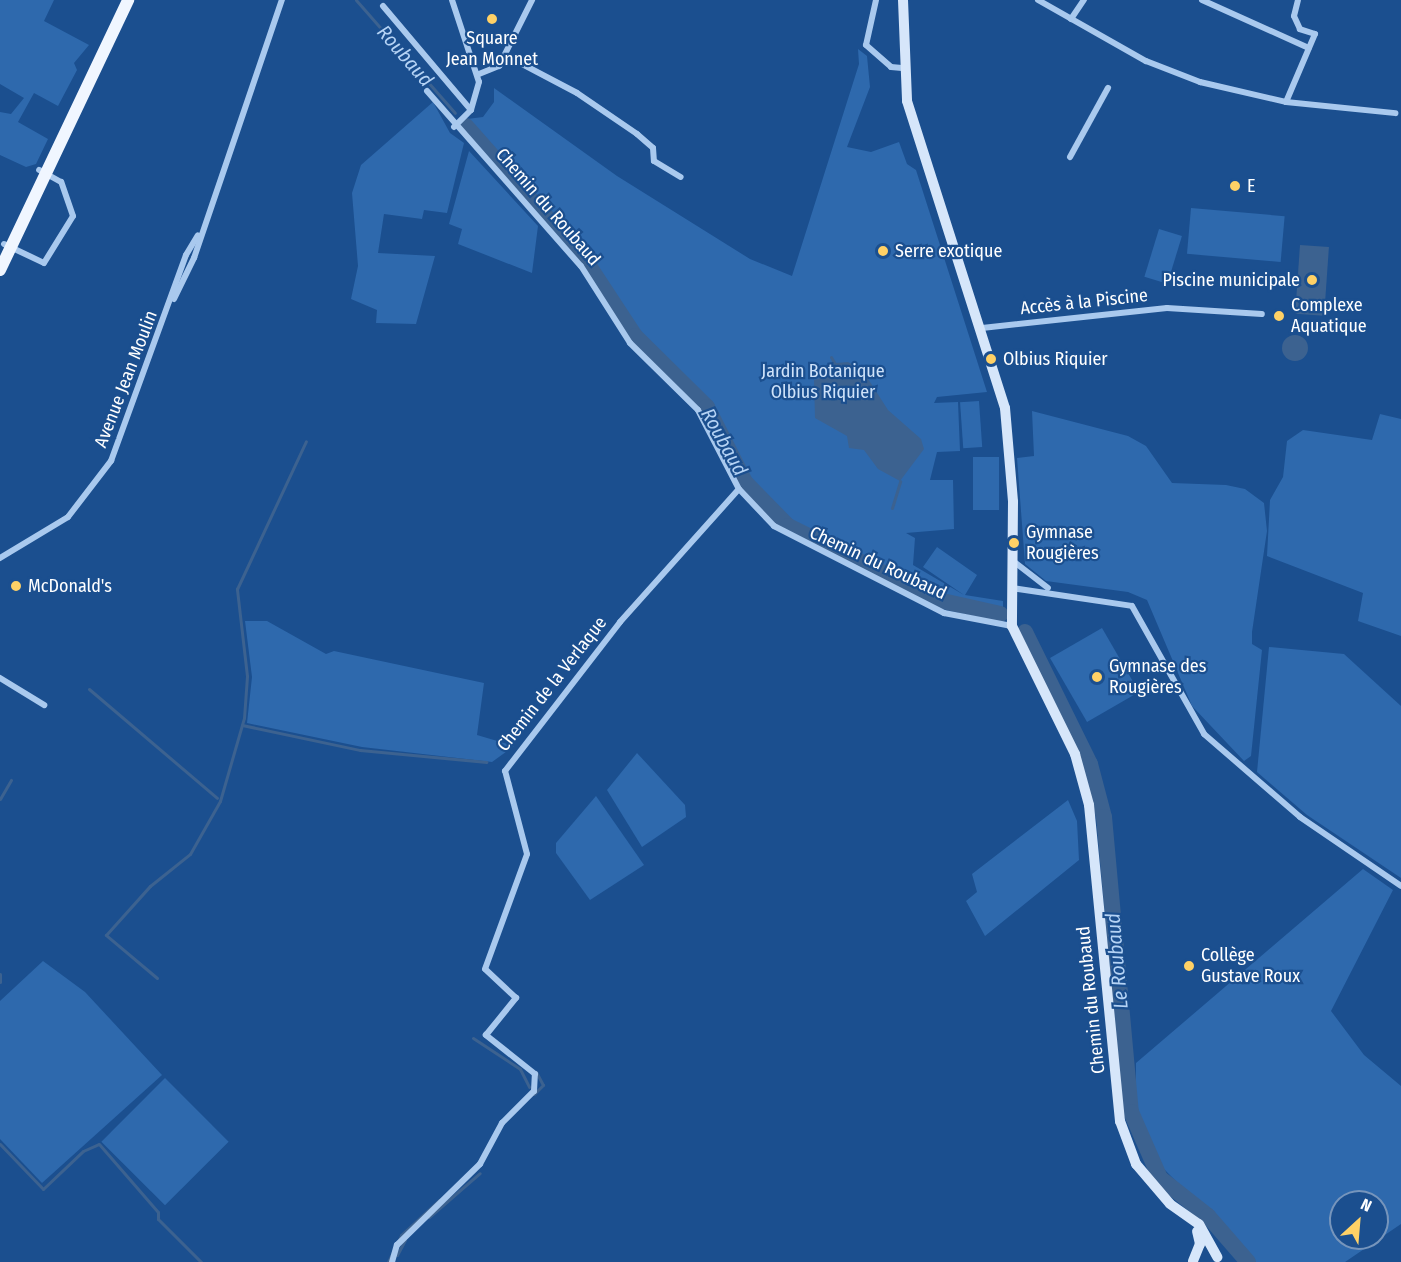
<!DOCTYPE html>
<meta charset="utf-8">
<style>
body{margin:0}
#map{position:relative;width:1401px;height:1262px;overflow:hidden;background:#1b4f8f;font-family:"Fira Sans Condensed",sans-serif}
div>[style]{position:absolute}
.green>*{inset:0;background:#2e69ad;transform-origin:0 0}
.water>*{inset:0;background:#3c6290;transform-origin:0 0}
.round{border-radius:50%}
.stream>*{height:3px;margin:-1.5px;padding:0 1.5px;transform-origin:1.5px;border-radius:1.5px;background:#3c6290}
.river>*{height:16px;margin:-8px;padding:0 8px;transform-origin:8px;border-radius:8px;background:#3c6290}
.street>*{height:6px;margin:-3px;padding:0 3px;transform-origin:3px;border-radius:3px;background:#a9c9ee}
.secondary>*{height:10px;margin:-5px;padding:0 5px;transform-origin:5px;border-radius:5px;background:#d6e6fa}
.primary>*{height:12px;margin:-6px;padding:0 6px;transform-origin:6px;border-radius:6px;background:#f0f6ff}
.dots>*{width:16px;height:16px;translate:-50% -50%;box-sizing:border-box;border:3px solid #1b4f8f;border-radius:50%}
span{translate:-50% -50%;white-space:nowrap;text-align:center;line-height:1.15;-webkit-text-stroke:4.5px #1b4f8f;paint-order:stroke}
.poi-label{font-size:18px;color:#fff}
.left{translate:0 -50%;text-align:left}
.right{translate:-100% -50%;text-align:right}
.street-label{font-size:18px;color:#fff}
.park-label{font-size:18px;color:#cfe3fa}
.water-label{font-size:20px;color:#b5d3f5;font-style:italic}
.north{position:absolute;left:1329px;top:1190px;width:60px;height:60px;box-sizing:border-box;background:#1b4f8f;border:2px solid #7695bc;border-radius:50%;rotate:26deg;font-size:16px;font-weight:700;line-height:24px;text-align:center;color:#fff}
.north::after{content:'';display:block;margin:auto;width:21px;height:27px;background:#ffd166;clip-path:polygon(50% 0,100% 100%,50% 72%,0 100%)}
</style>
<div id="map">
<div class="green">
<i style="clip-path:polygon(0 0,54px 0,44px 21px,89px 45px,74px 63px,77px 70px,58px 106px,34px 93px,18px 122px,48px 139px,36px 164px,26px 167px,0 155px,0 112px,11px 114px,24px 98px,0 84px)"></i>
<i style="clip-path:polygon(858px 49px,867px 56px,870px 87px,847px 147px,871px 152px,899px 142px,907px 164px,916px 170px,987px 392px,937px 397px,934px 403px,958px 402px,960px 451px,937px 452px,930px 480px,953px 480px,954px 529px,906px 533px,915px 538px,913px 565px,964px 595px,923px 567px,937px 547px,977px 575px,965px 595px,1003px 601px,1003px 609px,945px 596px,798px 526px,780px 510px,751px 480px,702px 393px,640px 333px,592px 258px,467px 119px,483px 117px,494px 102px,494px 88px,617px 176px,750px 259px,792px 276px,859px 64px)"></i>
<i style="clip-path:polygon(433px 102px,450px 133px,464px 143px,447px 213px,424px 210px,422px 219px,384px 214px,378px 253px,435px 256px,416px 324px,376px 323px,377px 310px,351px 299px,358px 266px,352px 193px,361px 165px)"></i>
<i style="clip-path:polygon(469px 151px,538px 226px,532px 273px,458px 244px,462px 229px,449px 224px)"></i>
<i style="left:1191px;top:208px;width:94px;height:46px;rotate:5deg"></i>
<i style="left:1159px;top:229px;width:24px;height:50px;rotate:17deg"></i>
<i style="left:979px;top:401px;width:46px;height:19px;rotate:86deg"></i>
<i style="clip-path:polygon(1032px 411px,1128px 436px,1146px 446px,1172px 483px,1226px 485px,1245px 489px,1264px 503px,1267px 531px,1252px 632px,1252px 644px,1262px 650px,1251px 756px,1244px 761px,1192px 706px,1147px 600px,1128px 592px,1046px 581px,1025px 564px,1017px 458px,1034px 456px)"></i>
<i style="clip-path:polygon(1380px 414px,1401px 419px,1401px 636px,1358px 621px,1363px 593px,1267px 556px,1270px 500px,1283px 477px,1287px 441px,1303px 430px,1372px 440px)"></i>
<i style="left:999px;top:457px;width:53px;height:26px;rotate:90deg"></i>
<i style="clip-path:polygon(245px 621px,267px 621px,326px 654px,334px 651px,484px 683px,477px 735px,514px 746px,492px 762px,362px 747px,247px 723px,252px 677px)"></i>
<i style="left:1102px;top:628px;width:74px;height:60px;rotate:60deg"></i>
<i style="clip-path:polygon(1269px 647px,1344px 654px,1401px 706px,1401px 878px,1307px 815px,1257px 772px)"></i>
<i style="clip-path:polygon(637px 753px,685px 805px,686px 817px,642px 847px,607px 790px)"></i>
<i style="clip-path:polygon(596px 796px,644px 865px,590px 900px,556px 853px,556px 843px)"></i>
<i style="clip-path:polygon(1068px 800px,1077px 821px,1079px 860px,985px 936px,966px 901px,977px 892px,972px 874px)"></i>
<i style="clip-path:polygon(evenodd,1363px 869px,1393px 890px,1331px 1011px,1364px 1055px,1401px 1086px,1401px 1224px,1345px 1262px,1256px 1262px,1155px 1160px,1136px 1111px,1136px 1063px,1363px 869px,1341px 1202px,1377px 1202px,1377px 1238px,1341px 1238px,1341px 1202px)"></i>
<i style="clip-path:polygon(43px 961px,85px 992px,162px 1075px,42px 1183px,0 1139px,0 1001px)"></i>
<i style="left:165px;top:1078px;width:90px;height:90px;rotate:45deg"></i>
</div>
<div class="water">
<i style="left:1300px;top:245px;width:29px;height:69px;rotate:4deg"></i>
<i class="round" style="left:1282px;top:335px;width:26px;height:26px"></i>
<i style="clip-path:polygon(848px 362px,863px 371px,888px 410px,921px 439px,924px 449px,900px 481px,878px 469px,864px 450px,849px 448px,847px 436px,815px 418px,814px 380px,826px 376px,836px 363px)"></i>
</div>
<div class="stream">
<i style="left:356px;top:0;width:150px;rotate:48.8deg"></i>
<i style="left:831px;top:357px;width:8px;rotate:60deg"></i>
<i style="left:892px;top:508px;width:28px;rotate:-73deg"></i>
<i style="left:89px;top:689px;width:168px;rotate:40.4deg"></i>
<i style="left:242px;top:725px;width:121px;rotate:12deg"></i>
<i style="left:360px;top:750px;width:127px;rotate:5.4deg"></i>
<i style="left:0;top:799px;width:22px;rotate:-60deg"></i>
<i style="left:0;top:974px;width:8px;rotate:90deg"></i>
<i style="left:157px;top:978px;width:67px;rotate:-139.9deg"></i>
<i style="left:106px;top:935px;width:66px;rotate:-48.1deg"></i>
<i style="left:150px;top:886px;width:51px;rotate:-38.7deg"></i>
<i style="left:190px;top:854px;width:61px;rotate:-60.5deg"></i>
<i style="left:220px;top:801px;width:86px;rotate:-73.9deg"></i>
<i style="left:244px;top:718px;width:42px;rotate:-85.9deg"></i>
<i style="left:247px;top:676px;width:88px;rotate:-96.6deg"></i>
<i style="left:237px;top:589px;width:163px;rotate:-65deg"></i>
<i style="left:473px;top:1038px;width:56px;rotate:33.4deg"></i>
<i style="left:520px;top:1069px;width:20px;rotate:63deg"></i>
<i style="left:534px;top:1094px;width:13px;rotate:-45deg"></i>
<i style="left:543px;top:1085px;width:15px;rotate:-118deg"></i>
<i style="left:0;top:1144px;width:62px;rotate:46.3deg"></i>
<i style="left:43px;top:1189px;width:55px;rotate:-43.5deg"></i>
<i style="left:83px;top:1151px;width:17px;rotate:-24deg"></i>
<i style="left:99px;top:1144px;width:90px;rotate:49.1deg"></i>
<i style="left:158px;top:1212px;width:7px;rotate:90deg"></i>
<i style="left:158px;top:1219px;width:61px;rotate:45deg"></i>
<i style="left:429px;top:1217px;width:67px;rotate:-40.8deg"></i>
<i style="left:397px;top:1255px;width:17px;rotate:-62deg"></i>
<i style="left:388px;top:1262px;width:30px;rotate:-64deg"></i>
<i style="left:401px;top:1235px;width:52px;rotate:-42.6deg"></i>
</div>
<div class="river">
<i style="left:466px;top:126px;width:183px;rotate:48.5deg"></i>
<i style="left:587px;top:263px;width:87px;rotate:56.7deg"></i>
<i style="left:635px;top:336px;width:101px;rotate:44.6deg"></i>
<i style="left:707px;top:407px;width:84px;rotate:63.1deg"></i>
<i style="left:745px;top:482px;width:62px;rotate:45.7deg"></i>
<i style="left:788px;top:526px;width:167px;rotate:26.3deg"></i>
<i style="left:938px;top:600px;width:64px;rotate:12.7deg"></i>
<i style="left:1025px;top:632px;width:147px;rotate:63.8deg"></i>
<i style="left:1090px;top:764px;width:55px;rotate:75.2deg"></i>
<i style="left:1104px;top:817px;width:296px;rotate:84.8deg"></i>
<i style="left:1131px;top:1112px;width:72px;rotate:66.3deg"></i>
<i style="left:1160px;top:1178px;width:61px;rotate:38.4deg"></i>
<i style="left:1208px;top:1216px;width:61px;rotate:49deg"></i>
</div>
<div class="street">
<i style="left:452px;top:0;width:86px;rotate:71.8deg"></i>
<i style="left:479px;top:82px;width:29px;rotate:106deg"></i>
<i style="left:471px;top:110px;width:24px;rotate:135deg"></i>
<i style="left:876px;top:0;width:46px;rotate:102.5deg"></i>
<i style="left:866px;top:45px;width:33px;rotate:41deg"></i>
<i style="left:891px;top:67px;width:11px;rotate:5deg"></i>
<i style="left:1038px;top:0;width:124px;rotate:29.5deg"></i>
<i style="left:1146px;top:61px;width:58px;rotate:21.3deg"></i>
<i style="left:1200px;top:82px;width:88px;rotate:13.1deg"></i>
<i style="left:1286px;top:102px;width:110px;rotate:5.8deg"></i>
<i style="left:1202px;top:0;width:117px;rotate:24.2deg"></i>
<i style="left:383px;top:6px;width:136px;rotate:49.8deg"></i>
<i style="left:1071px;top:19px;width:23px;rotate:-56deg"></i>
<i style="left:505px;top:55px;width:81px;rotate:27.8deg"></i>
<i style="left:577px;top:93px;width:73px;rotate:34.3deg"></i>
<i style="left:637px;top:134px;width:21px;rotate:41deg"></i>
<i style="left:653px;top:148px;width:13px;rotate:86deg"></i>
<i style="left:654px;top:161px;width:31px;rotate:31deg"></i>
<i style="left:479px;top:74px;width:22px;rotate:-22deg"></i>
<i style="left:499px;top:66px;width:74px;rotate:-63.4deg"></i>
<i style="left:427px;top:91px;width:233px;rotate:48.7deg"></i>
<i style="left:581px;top:266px;width:91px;rotate:57.5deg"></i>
<i style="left:630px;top:343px;width:95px;rotate:44.6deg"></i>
<i style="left:698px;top:410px;width:89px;rotate:62.6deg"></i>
<i style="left:739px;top:489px;width:51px;rotate:46.6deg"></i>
<i style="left:774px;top:526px;width:191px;rotate:27.1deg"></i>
<i style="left:944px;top:613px;width:69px;rotate:10.8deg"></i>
<i style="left:1286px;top:102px;width:74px;rotate:-66.9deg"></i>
<i style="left:1315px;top:34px;width:16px;rotate:-162deg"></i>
<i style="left:1300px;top:29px;width:14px;rotate:-115deg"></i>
<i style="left:1294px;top:16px;width:16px;rotate:-76deg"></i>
<i style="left:1070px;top:157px;width:79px;rotate:-61.2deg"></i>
<i style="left:4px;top:244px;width:44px;rotate:25.4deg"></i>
<i style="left:44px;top:263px;width:55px;rotate:-58.3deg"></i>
<i style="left:73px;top:216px;width:36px;rotate:-109deg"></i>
<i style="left:61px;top:182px;width:25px;rotate:-151deg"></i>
<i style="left:174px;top:299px;width:46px;rotate:-64deg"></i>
<i style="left:194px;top:258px;width:273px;rotate:-71.2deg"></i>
<i style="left:982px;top:328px;width:186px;rotate:-6.2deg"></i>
<i style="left:1167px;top:308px;width:95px;rotate:3.6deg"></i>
<i style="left:0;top:558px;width:79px;rotate:-31.1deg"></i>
<i style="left:68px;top:517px;width:71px;rotate:-52.5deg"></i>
<i style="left:111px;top:461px;width:219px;rotate:-70deg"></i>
<i style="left:186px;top:255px;width:23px;rotate:-59deg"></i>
<i style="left:1013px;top:561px;width:44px;rotate:37.6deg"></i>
<i style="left:1012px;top:588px;width:121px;rotate:8.5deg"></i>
<i style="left:1132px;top:606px;width:147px;rotate:60.6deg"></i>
<i style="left:1204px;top:734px;width:127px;rotate:40.8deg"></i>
<i style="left:1300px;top:817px;width:122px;rotate:34.3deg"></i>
<i style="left:0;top:678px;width:52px;rotate:31.5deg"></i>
<i style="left:392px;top:1262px;width:18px;rotate:-74deg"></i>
<i style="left:397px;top:1245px;width:116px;rotate:-44.3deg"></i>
<i style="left:480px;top:1164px;width:47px;rotate:-61.8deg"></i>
<i style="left:502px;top:1123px;width:45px;rotate:-45deg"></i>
<i style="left:534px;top:1091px;width:17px;rotate:-87deg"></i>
<i style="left:535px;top:1074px;width:63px;rotate:-141.5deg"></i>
<i style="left:486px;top:1035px;width:48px;rotate:-51deg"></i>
<i style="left:516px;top:998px;width:42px;rotate:-136.9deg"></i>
<i style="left:485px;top:969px;width:122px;rotate:-69.9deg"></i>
<i style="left:527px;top:854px;width:86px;rotate:-104.8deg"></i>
<i style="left:505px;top:771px;width:188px;rotate:-52.3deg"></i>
<i style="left:620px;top:622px;width:178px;rotate:-48.2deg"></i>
</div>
<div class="secondary">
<i style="left:903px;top:0;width:101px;rotate:87.7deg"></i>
<i style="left:907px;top:101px;width:322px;rotate:72.3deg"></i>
<i style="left:1005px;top:408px;width:94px;rotate:85.1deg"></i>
<i style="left:1013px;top:502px;width:124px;rotate:90.5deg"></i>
<i style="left:1012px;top:626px;width:143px;rotate:63.8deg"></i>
<i style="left:1075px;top:754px;width:53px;rotate:74.6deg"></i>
<i style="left:1089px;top:805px;width:318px;rotate:84.4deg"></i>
<i style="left:1120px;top:1121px;width:46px;rotate:69.6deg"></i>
<i style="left:1136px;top:1164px;width:52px;rotate:49.6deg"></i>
<i style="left:1170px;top:1204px;width:35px;rotate:35deg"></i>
<i style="left:1199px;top:1224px;width:38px;rotate:61deg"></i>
<i style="left:1193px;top:1261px;width:18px;rotate:-68deg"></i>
<i style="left:1200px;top:1244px;width:13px;rotate:-103deg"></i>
</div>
<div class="primary">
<i style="left:0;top:270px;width:299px;rotate:-64.6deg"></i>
</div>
<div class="dots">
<i style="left:492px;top:19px;background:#ffd166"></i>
<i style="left:1235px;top:186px;background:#ffd166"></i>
<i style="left:883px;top:251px;background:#ffd166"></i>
<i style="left:1312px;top:280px;background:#ffd166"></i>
<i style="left:1279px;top:316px;background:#ffd166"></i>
<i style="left:991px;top:359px;background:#ffd166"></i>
<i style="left:1014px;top:543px;background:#ffd166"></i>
<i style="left:16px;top:586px;background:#ffd166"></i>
<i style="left:1097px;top:677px;background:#ffd166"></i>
<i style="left:1189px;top:966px;background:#ffd166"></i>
</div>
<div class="poi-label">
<span style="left:492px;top:49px">Square<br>Jean Monnet</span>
<span class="left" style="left:1247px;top:186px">E</span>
<span class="left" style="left:895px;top:251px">Serre exotique</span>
<span class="right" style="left:1300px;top:280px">Piscine municipale</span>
<span class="left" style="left:1291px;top:316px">Complexe<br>Aquatique</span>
<span class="left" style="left:1003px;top:359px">Olbius Riquier</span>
<span class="left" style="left:1026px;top:543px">Gymnase<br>Rougières</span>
<span class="left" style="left:28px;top:586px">McDonald's</span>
<span class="left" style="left:1109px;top:677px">Gymnase des<br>Rougières</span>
<span class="left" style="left:1201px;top:966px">Collège<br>Gustave Roux</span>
</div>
<div class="street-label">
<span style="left:548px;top:207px;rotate:49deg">Chemin du Roubaud</span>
<span style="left:1084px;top:302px;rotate:-6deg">Accès à la Piscine</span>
<span style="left:126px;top:379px;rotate:-69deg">Avenue Jean Moulin</span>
<span style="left:878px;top:563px;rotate:25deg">Chemin du Roubaud</span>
<span style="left:552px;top:684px;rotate:-52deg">Chemin de la Verlaque</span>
<span style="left:1091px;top:1000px;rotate:-96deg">Chemin du Roubaud</span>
</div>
<div class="park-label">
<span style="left:823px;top:382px">Jardin Botanique<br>Olbius Riquier</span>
</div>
<div class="water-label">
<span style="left:405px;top:56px;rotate:49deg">Roubaud</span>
<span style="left:724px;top:442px;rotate:61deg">Roubaud</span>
<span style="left:1117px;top:961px;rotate:-95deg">Le Roubaud</span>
</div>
<div class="north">N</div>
</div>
